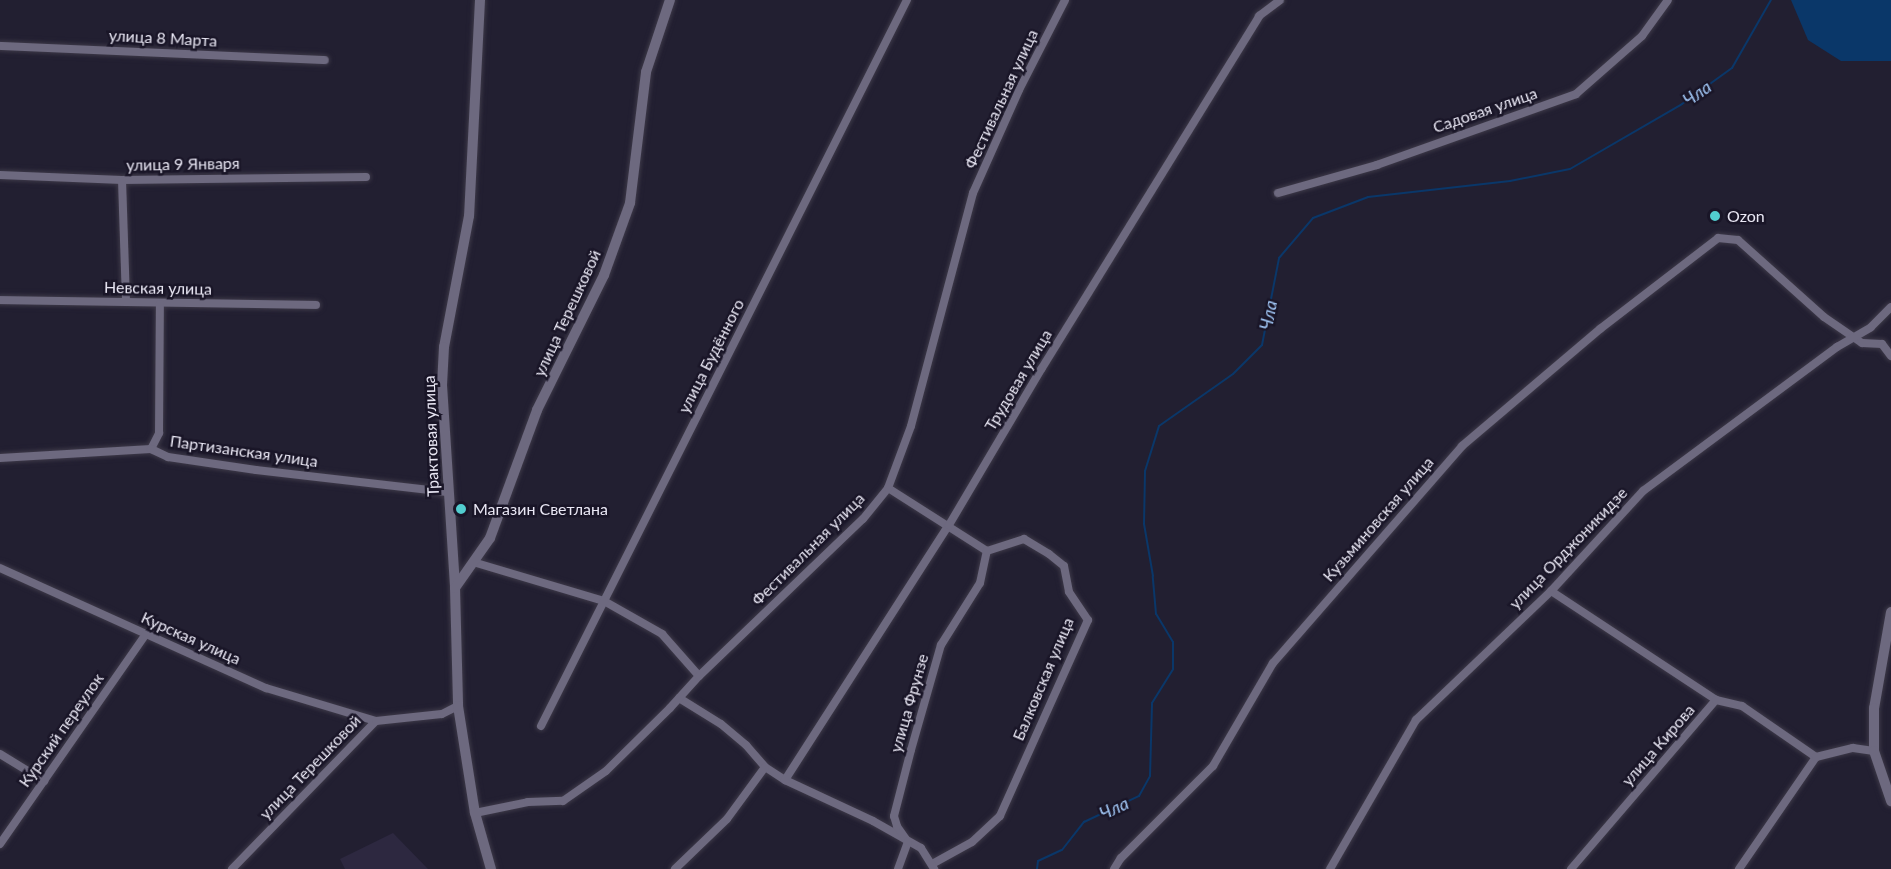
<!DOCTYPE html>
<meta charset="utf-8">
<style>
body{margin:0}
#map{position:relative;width:1891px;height:869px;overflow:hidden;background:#221f31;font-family:Lato,sans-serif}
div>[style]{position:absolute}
.built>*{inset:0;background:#2d2840}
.water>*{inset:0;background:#0a3769}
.stream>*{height:2px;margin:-1px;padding:0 1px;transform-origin:1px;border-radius:1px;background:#0a3769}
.roads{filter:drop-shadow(0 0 2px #3d3948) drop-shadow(0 0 2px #3d3948)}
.minor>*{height:8px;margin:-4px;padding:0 4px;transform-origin:4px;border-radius:4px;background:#6d697f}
.tertiary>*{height:10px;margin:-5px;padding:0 5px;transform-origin:5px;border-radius:5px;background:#6d697f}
.dots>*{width:16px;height:16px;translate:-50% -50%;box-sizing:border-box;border:3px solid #191527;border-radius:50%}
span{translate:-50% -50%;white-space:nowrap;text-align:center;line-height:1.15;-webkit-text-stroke:5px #191527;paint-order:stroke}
.street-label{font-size:16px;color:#e9e7f4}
.poi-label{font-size:16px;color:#e9e7f4}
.left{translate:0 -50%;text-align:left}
.water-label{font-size:18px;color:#a0c5f4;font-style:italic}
</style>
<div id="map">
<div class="built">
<i style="clip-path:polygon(393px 833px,428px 869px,345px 869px,340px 859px)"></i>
</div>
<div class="water">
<i style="clip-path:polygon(1791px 0,1891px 0,1891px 61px,1841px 61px,1808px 40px)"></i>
</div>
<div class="stream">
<i style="left:1037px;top:869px;width:8px;rotate:-83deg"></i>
<i style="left:1038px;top:861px;width:26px;rotate:-25deg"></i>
<i style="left:1062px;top:850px;width:36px;rotate:-52deg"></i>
<i style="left:1084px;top:822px;width:61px;rotate:-25.3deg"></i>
<i style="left:1139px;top:796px;width:23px;rotate:-61deg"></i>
<i style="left:1150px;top:776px;width:73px;rotate:-88.4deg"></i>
<i style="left:1152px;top:703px;width:40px;rotate:-58deg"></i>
<i style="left:1173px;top:669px;width:27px;rotate:-90deg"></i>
<i style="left:1173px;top:642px;width:33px;rotate:-121deg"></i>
<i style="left:1156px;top:614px;width:38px;rotate:-95deg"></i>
<i style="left:1153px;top:576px;width:53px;rotate:-99.8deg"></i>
<i style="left:1144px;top:524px;width:53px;rotate:-88.9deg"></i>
<i style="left:1145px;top:471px;width:47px;rotate:-72.7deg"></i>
<i style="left:1159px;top:426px;width:90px;rotate:-35.1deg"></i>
<i style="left:1233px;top:374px;width:41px;rotate:-45deg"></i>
<i style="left:1262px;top:345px;width:89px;rotate:-78.9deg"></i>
<i style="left:1279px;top:258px;width:52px;rotate:-49.6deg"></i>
<i style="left:1313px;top:218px;width:59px;rotate:-20.9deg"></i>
<i style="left:1368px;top:197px;width:143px;rotate:-6.4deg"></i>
<i style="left:1510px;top:181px;width:61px;rotate:-11.3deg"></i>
<i style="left:1570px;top:169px;width:129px;rotate:-30.1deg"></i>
<i style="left:1682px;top:104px;width:62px;rotate:-35.8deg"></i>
<i style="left:1732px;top:68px;width:78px;rotate:-60.2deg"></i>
</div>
<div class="roads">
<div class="minor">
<i style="left:0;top:46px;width:325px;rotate:2.5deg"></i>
<i style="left:0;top:175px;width:122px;rotate:2.3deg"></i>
<i style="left:122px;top:180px;width:244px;rotate:-0.7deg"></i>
<i style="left:122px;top:180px;width:122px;rotate:88.1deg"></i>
<i style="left:1278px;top:193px;width:103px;rotate:-15.8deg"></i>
<i style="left:1377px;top:165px;width:211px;rotate:-19.6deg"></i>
<i style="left:1576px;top:94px;width:88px;rotate:-41.3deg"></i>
<i style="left:1642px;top:36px;width:44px;rotate:-54.2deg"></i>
<i style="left:0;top:300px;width:316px;rotate:0.9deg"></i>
<i style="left:151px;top:449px;width:18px;rotate:-63deg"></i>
<i style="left:159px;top:433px;width:129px;rotate:-89.6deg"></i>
<i style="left:0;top:458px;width:151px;rotate:-3.4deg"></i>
<i style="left:151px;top:449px;width:19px;rotate:25deg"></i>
<i style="left:168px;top:457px;width:89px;rotate:8.4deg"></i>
<i style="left:256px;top:470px;width:192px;rotate:6.6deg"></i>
<i style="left:888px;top:488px;width:117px;rotate:32.5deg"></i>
<i style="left:987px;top:551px;width:39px;rotate:-18deg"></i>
<i style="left:1024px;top:539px;width:29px;rotate:31deg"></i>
<i style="left:1049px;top:554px;width:19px;rotate:39deg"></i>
<i style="left:1064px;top:566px;width:26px;rotate:79deg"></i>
<i style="left:1069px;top:592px;width:34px;rotate:56deg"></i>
<i style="left:1088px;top:620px;width:215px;rotate:114.2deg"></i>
<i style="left:1000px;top:816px;width:38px;rotate:137deg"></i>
<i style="left:972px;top:842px;width:46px;rotate:151.2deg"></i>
<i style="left:473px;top:562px;width:137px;rotate:16.6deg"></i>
<i style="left:604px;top:601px;width:67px;rotate:29.6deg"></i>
<i style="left:662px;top:634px;width:56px;rotate:48.6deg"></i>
<i style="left:0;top:568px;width:292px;rotate:24.3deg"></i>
<i style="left:266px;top:688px;width:115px;rotate:16.7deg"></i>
<i style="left:1551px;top:591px;width:198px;rotate:33.4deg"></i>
<i style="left:679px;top:698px;width:49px;rotate:31.8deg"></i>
<i style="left:721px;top:724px;width:33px;rotate:40deg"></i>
<i style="left:746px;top:745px;width:29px;rotate:49deg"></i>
<i style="left:765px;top:767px;width:24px;rotate:33deg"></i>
<i style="left:785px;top:780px;width:97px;rotate:25deg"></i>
<i style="left:873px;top:821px;width:55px;rotate:29.4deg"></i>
<i style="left:921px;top:848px;width:25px;rotate:58deg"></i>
<i style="left:541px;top:726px;width:813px;rotate:-63.25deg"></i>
<i style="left:0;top:754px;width:52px;rotate:31.5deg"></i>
<i style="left:785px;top:780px;width:303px;rotate:-57.3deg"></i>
<i style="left:949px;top:525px;width:182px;rotate:-59.4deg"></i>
<i style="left:1042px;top:368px;width:414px;rotate:-58.3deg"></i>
<i style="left:1259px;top:16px;width:26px;rotate:-37deg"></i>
<i style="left:475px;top:813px;width:54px;rotate:-11.7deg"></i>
<i style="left:528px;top:802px;width:35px;rotate:-2deg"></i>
<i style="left:563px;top:801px;width:52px;rotate:-34.9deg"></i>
<i style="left:606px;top:771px;width:90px;rotate:-44.5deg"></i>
<i style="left:670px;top:708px;width:43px;rotate:-47.8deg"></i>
<i style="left:699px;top:676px;width:227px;rotate:-43.8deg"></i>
<i style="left:863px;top:519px;width:40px;rotate:-51deg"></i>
<i style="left:888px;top:488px;width:66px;rotate:-69.6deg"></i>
<i style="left:911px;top:426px;width:241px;rotate:-75.1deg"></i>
<i style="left:973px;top:193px;width:113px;rotate:-65.9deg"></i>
<i style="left:1019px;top:90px;width:101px;rotate:-62.9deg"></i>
<i style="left:908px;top:842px;width:19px;rotate:-125deg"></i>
<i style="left:897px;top:826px;width:10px;rotate:-107deg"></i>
<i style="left:894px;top:816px;width:68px;rotate:-75.6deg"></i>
<i style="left:911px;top:750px;width:109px;rotate:-74.1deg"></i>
<i style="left:941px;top:645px;width:73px;rotate:-57.8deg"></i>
<i style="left:980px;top:583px;width:33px;rotate:-78deg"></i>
<i style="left:0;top:844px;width:256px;rotate:-55.2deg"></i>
<i style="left:232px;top:869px;width:206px;rotate:-45.8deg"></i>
<i style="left:376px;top:721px;width:66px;rotate:-6.1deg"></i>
<i style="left:442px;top:714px;width:18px;rotate:-27deg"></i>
<i style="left:675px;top:869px;width:72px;rotate:-43.9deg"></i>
<i style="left:727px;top:819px;width:64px;rotate:-53.8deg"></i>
<i style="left:898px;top:869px;width:29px;rotate:-70deg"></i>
<i style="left:1114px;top:869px;width:13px;rotate:-58deg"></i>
<i style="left:1121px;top:858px;width:130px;rotate:-45deg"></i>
<i style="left:1213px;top:766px;width:119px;rotate:-59.8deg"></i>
<i style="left:1273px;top:663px;width:288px;rotate:-48.9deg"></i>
<i style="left:1462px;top:446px;width:181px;rotate:-40.3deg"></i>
<i style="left:1600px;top:329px;width:149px;rotate:-37.6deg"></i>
<i style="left:1718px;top:238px;width:20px;rotate:6deg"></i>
<i style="left:1738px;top:240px;width:115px;rotate:41.8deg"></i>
<i style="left:1824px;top:317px;width:46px;rotate:34.4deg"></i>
<i style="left:1862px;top:343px;width:20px;rotate:3deg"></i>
<i style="left:1882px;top:344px;width:15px;rotate:53deg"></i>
<i style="left:1330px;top:869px;width:172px;rotate:-60deg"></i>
<i style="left:1416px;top:720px;width:187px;rotate:-43.7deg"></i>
<i style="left:1551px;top:591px;width:136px;rotate:-47.4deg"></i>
<i style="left:1643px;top:491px;width:242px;rotate:-36.6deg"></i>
<i style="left:1837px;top:347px;width:39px;rotate:-30deg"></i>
<i style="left:1871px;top:327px;width:28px;rotate:-45deg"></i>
<i style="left:1571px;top:869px;width:223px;rotate:-49.4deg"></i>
<i style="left:1716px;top:700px;width:27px;rotate:13deg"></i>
<i style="left:1742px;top:706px;width:90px;rotate:34.6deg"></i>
<i style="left:1739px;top:869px;width:136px;rotate:-55.5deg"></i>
<i style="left:1816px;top:757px;width:38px;rotate:-14deg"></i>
<i style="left:1853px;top:748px;width:21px;rotate:8deg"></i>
</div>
<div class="tertiary">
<i style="left:480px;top:0;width:216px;rotate:92.9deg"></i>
<i style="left:469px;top:216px;width:133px;rotate:100.8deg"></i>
<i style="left:444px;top:347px;width:38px;rotate:93deg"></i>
<i style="left:442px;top:385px;width:203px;rotate:86.3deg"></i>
<i style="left:455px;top:588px;width:118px;rotate:88.5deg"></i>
<i style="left:458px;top:706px;width:108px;rotate:81deg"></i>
<i style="left:475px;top:813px;width:58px;rotate:74.1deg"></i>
<i style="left:455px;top:588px;width:61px;rotate:-55deg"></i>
<i style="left:490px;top:538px;width:136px;rotate:-69.8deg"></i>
<i style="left:537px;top:410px;width:151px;rotate:-63.6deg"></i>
<i style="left:604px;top:275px;width:77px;rotate:-70.1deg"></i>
<i style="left:630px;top:203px;width:132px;rotate:-83deg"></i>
<i style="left:646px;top:72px;width:76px;rotate:-71.6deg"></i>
<i style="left:1891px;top:612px;width:97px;rotate:100deg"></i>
<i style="left:1874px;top:708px;width:43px;rotate:90deg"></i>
<i style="left:1874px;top:751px;width:53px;rotate:71.2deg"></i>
</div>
</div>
<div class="dots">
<i style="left:1715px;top:216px;background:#52cdcf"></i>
<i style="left:461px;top:509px;background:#52cdcf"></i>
</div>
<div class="street-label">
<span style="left:163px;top:38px;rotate:3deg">улица 8 Марта</span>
<span style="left:1001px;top:99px;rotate:-65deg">Фестивальная улица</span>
<span style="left:1485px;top:110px;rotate:-19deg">Садовая улица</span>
<span style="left:183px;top:164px;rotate:-1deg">улица 9 Января</span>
<span style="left:158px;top:288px;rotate:1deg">Невская улица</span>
<span style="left:567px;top:313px;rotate:-65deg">улица Терешковой</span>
<span style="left:711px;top:356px;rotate:-63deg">улица Будённого</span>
<span style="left:1018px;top:380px;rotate:-59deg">Трудовая улица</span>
<span style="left:431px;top:436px;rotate:-92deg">Трактовая улица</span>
<span style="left:244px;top:451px;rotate:8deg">Партизанская улица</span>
<span style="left:1378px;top:519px;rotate:-49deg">Кузьминовская улица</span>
<span style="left:1568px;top:548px;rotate:-46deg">улица Орджоникидзе</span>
<span style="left:808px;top:549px;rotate:-45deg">Фестивальная улица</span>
<span style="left:191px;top:638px;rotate:24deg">Курская улица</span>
<span style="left:1043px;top:679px;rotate:-67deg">Балковская улица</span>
<span style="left:909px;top:703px;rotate:-74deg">улица Фрунзе</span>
<span style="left:61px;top:730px;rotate:-55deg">Курский переулок</span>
<span style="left:1658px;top:745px;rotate:-49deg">улица Кирова</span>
<span style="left:310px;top:767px;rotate:-46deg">улица Терешковой</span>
</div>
<div class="poi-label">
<span class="left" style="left:1727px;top:216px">Ozon</span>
<span class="left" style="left:473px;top:509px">Магазин Светлана</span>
</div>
<div class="water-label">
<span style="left:1697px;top:93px;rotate:-35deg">Чла</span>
<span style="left:1268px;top:315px;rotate:-79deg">Чла</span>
<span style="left:1114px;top:808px;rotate:-25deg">Чла</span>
</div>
</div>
